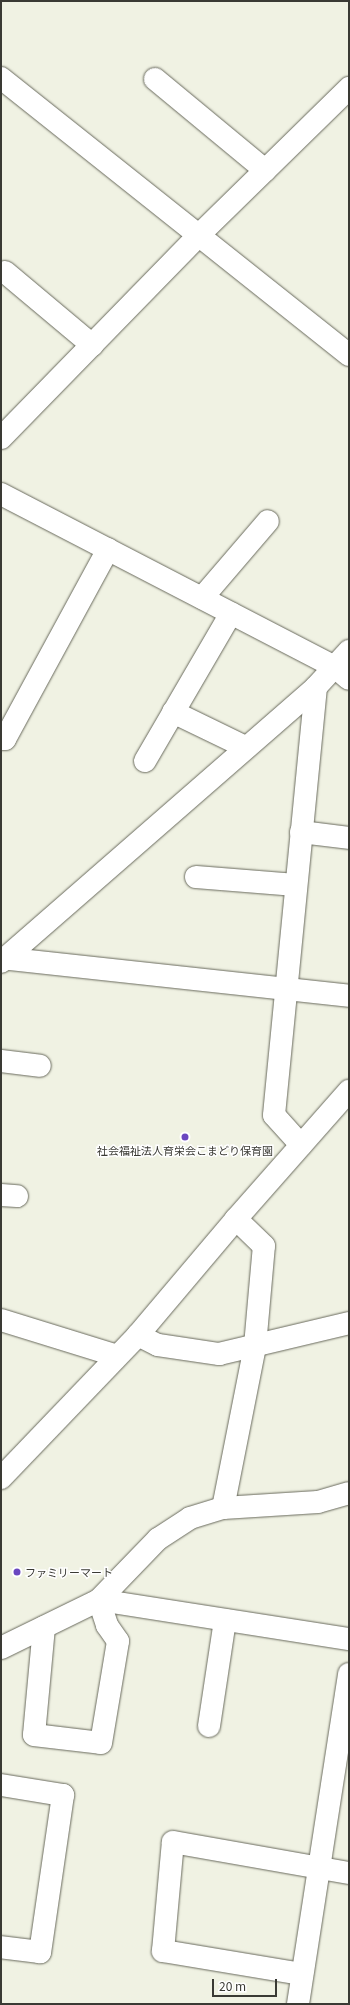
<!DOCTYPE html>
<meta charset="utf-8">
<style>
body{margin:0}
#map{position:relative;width:350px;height:2005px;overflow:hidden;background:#f0f2e3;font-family:Georgia,"Noto Sans JP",serif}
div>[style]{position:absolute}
.roads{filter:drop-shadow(0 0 1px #696a5d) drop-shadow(0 0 1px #696a5d)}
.minor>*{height:22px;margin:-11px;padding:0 11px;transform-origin:11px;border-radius:11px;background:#fff}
.tertiary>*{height:22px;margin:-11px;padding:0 11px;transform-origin:11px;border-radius:11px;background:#fff}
.dots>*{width:11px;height:11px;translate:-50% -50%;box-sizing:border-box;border:2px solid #fff;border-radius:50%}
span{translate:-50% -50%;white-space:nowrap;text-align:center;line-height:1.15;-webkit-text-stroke:3px #fff;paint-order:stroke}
.poi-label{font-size:11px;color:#3a3a34}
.left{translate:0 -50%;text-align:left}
.frame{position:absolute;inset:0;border:2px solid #3a3a34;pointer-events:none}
.scale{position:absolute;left:212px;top:1979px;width:65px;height:18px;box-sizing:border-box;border:2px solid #3a3a34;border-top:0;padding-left:5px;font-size:12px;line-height:14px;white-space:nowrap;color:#3a3a34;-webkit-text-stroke:3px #fff;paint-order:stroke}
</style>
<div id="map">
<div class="roads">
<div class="minor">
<i style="left:155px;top:79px;width:143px;rotate:39.6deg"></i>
<i style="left:5px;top:272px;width:114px;rotate:40deg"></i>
<i style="left:1px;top:438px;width:285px;rotate:-45.7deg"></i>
<i style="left:200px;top:234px;width:209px;rotate:-44.4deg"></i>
<i style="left:1px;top:494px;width:376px;rotate:27.4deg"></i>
<i style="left:335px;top:667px;width:18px;rotate:41deg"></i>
<i style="left:202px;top:598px;width:101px;rotate:-49.4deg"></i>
<i style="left:173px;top:712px;width:80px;rotate:25.9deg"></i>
<i style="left:1px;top:739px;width:4px"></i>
<i style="left:5px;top:739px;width:216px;rotate:-61.5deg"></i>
<i style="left:145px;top:761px;width:171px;rotate:-59.8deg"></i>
<i style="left:301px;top:832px;width:48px;rotate:7.1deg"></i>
<i style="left:196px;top:877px;width:100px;rotate:4.6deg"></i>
<i style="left:1px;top:958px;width:350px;rotate:6.2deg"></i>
<i style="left:1px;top:962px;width:418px;rotate:-41.1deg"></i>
<i style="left:316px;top:687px;width:49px;rotate:-47.5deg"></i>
<i style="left:1px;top:1061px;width:39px;rotate:7deg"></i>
<i style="left:301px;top:1145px;width:40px;rotate:-132deg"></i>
<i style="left:274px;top:1115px;width:430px;rotate:-84.4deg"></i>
<i style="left:1px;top:1195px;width:16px;rotate:4deg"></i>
<i style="left:1px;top:1320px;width:121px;rotate:17.2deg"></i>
<i style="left:138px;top:1335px;width:22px;rotate:27deg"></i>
<i style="left:158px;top:1345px;width:62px;rotate:8.4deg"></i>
<i style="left:219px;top:1354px;width:134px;rotate:-13.4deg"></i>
<i style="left:223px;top:1508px;width:165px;rotate:-78.8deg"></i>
<i style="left:255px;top:1346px;width:100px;rotate:-84.9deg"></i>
<i style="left:264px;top:1246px;width:39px;rotate:-136deg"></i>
<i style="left:44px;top:1627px;width:108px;rotate:95.3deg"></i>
<i style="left:34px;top:1735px;width:67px;rotate:6.8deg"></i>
<i style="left:101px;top:1743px;width:103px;rotate:-80.5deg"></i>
<i style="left:118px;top:1641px;width:19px;rotate:-125deg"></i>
<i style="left:107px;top:1625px;width:26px;rotate:-108deg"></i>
<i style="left:99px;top:1600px;width:253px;rotate:8.9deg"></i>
<i style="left:1px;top:1648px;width:109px;rotate:-26.1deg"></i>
<i style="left:99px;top:1600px;width:85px;rotate:-46deg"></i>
<i style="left:158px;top:1539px;width:38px;rotate:-33deg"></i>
<i style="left:190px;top:1518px;width:34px;rotate:-17deg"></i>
<i style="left:223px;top:1508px;width:95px;rotate:-3.6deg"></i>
<i style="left:318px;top:1502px;width:32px;rotate:-16deg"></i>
<i style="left:209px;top:1726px;width:107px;rotate:-81.4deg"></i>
<i style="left:1px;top:1785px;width:63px;rotate:9.2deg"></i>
<i style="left:63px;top:1795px;width:159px;rotate:98.3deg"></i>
<i style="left:40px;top:1952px;width:39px;rotate:-173deg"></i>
<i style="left:302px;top:1974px;width:141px;rotate:-170.6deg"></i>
<i style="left:163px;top:1951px;width:109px;rotate:-84.8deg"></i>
<i style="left:173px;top:1842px;width:179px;rotate:10deg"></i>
<i style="left:298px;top:2004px;width:334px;rotate:-81.2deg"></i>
</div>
<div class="tertiary">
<i style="left:1px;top:78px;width:445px;rotate:38.5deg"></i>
<i style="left:1px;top:1478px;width:198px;rotate:-46.2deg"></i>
<i style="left:138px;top:1335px;width:152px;rotate:-49.8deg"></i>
<i style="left:236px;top:1219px;width:171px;rotate:-48.6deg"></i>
</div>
</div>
<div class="dots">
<i style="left:185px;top:1137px;background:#6a47c0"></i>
<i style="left:17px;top:1572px;background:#6a47c0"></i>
</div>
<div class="poi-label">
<span style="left:185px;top:1150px">社会福祉法人育栄会こまどり保育園</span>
<span class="left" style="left:25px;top:1572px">ファミリーマート</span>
</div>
<div class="frame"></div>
<div class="scale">20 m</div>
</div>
